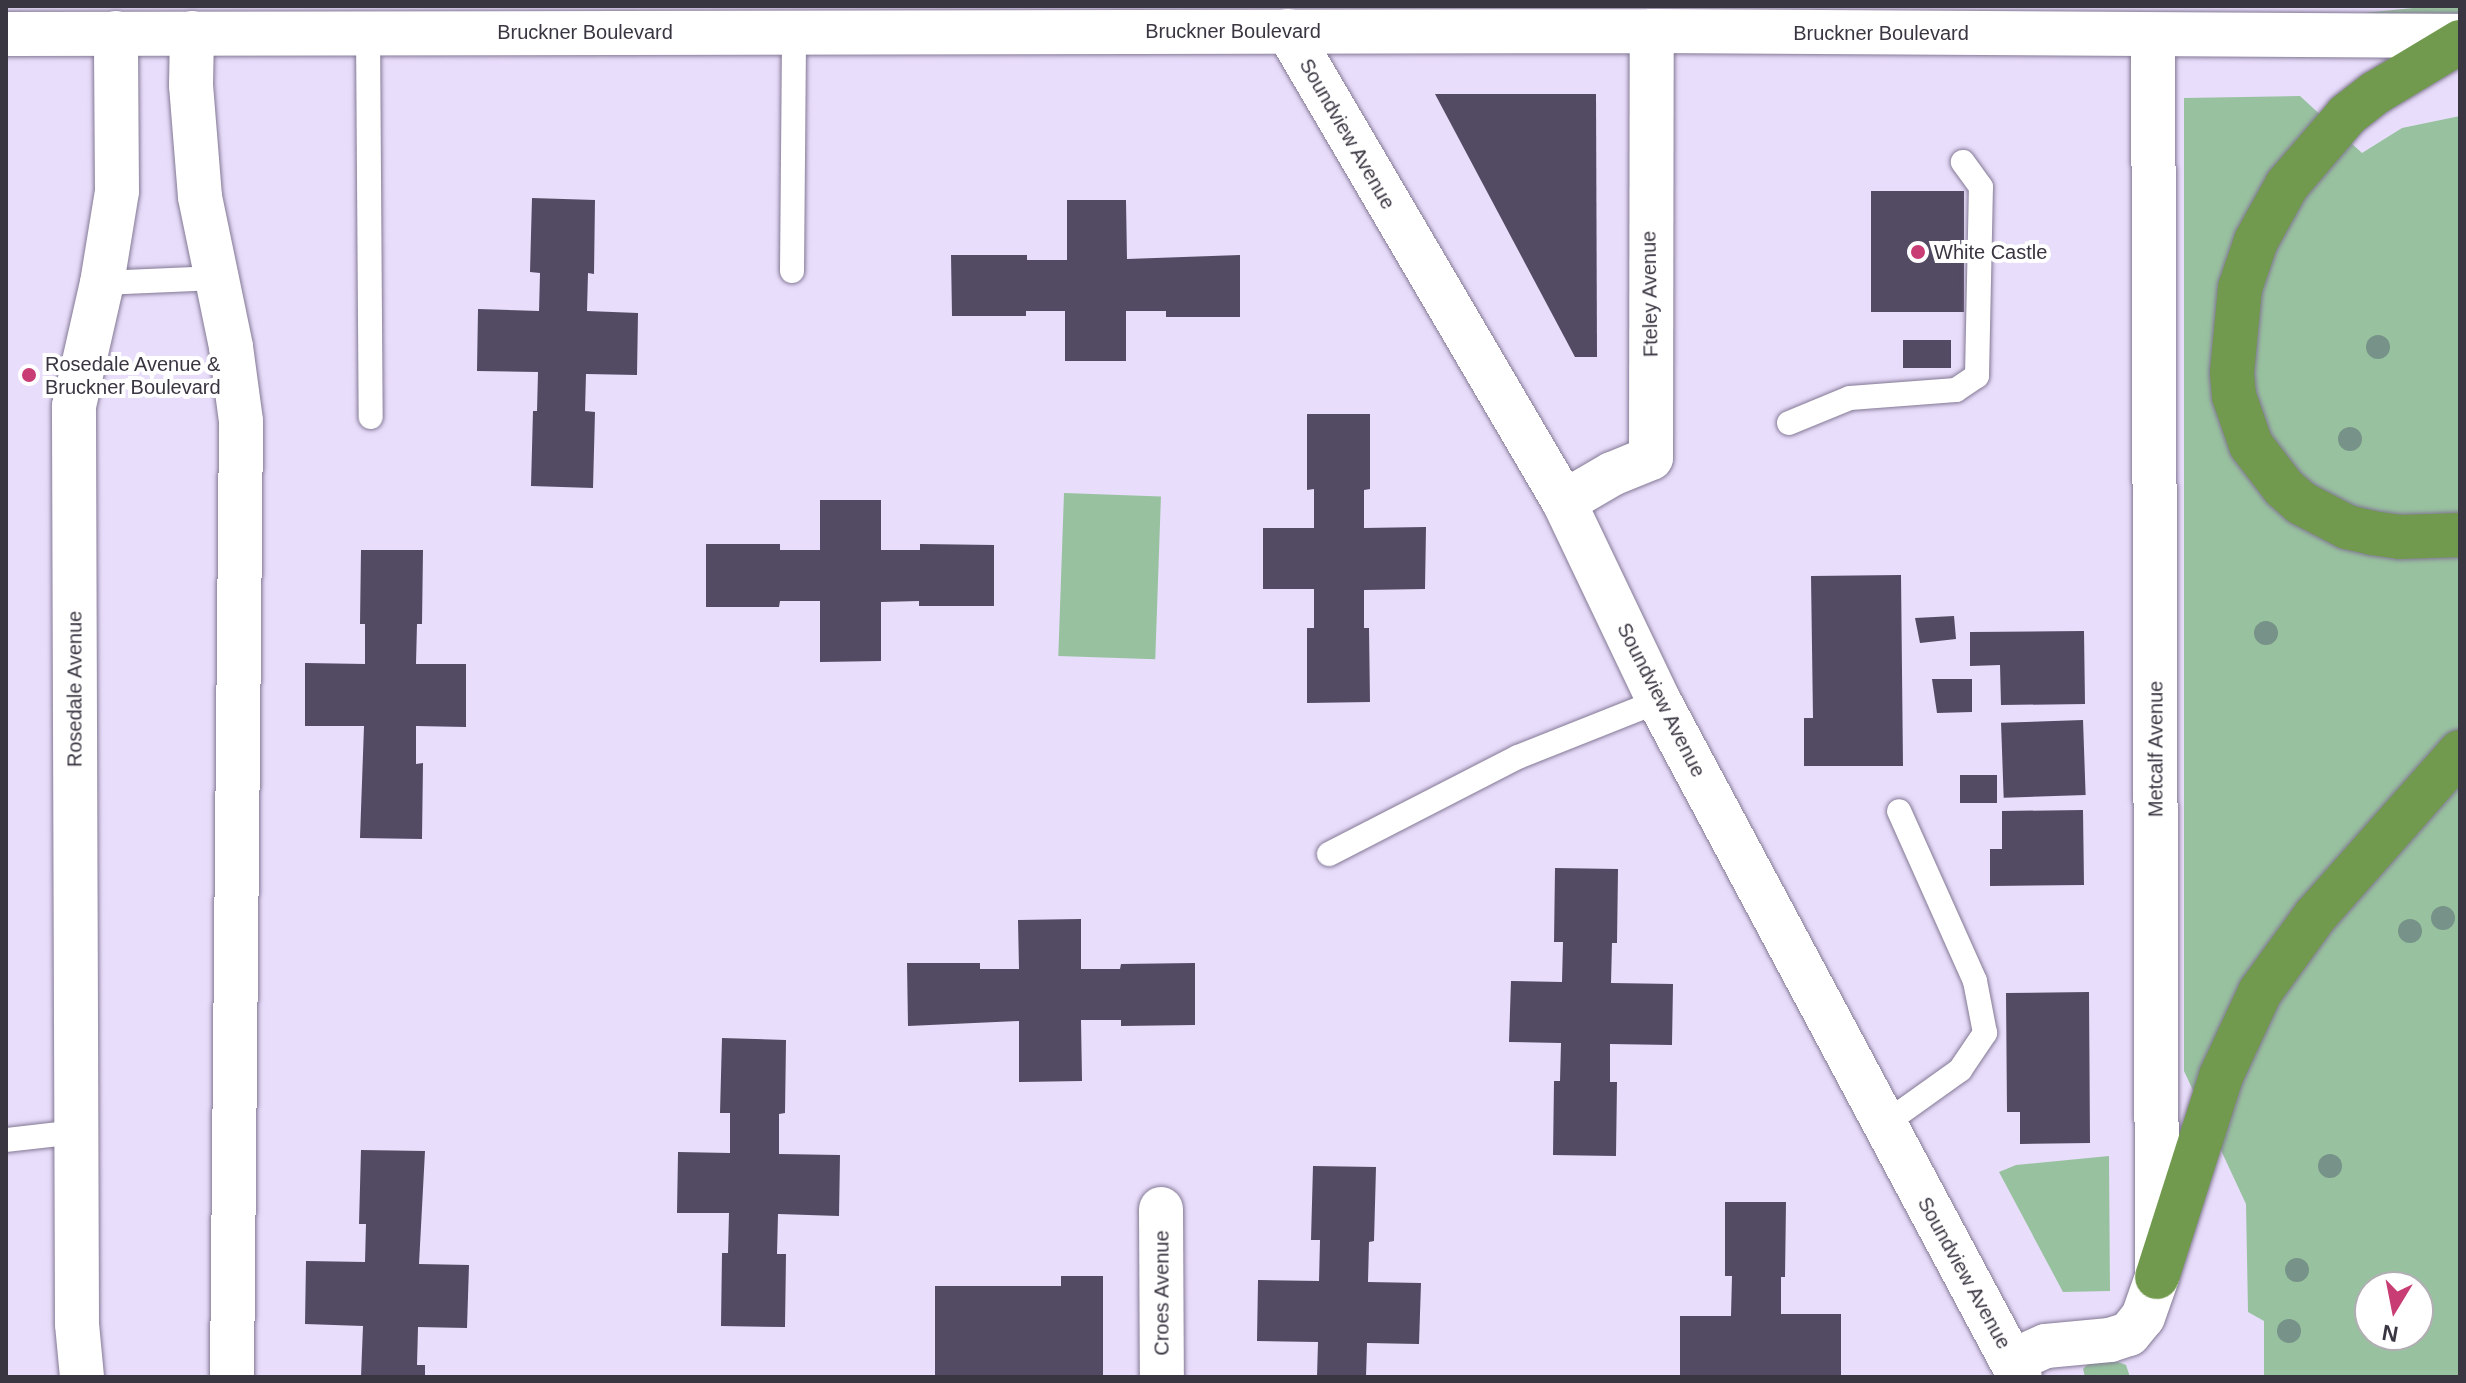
<!DOCTYPE html>
<style>
body{margin:0}
#map{position:relative;width:2466px;height:1383px;overflow:hidden;background:#e8ddfb;font-family:Arial,sans-serif}
div>[style]{position:absolute}
.green>*{inset:0;background:#98c29f;transform-origin:0 0}
.building>*{inset:0;background:#534a63;transform-origin:0 0}
.roads{filter:drop-shadow(0 0 2px #837994) drop-shadow(0 0 2px #837994)}
.service>*{height:24px;margin:-12px;padding:0 12px;transform-origin:12px;border-radius:12px;background:#fff}
.minor>*{height:44px;margin:-22px;padding:0 22px;transform-origin:22px;border-radius:22px;background:#fff}
.tertiary>*{height:44px;margin:-22px;padding:0 22px;transform-origin:22px;border-radius:22px;background:#fff}
.secondary>*{height:44px;margin:-22px;padding:0 22px;transform-origin:22px;border-radius:22px;background:#fff}
.motorway>*{height:44px;margin:-22px;padding:0 22px;transform-origin:22px;border-radius:22px;background:#719a4e}
.trees>*{width:24px;height:24px;margin:-12px;border-radius:50%;background:#769289}
.dots>*{width:22px;height:22px;translate:-50% -50%;box-sizing:border-box;border:4px solid #fff;border-radius:50%}
span{translate:-50% -50%;white-space:nowrap;text-align:center;line-height:1.15;-webkit-text-stroke:8px #fff;paint-order:stroke}
.street-label{font-size:20px;color:#393541}
.poi-label{font-size:20px;color:#393541}
.left{translate:0 -50%;text-align:left}
.frame{position:absolute;inset:0;border:8px solid #393541;pointer-events:none}
.north{position:absolute;left:2354px;top:1271px;width:80px;height:80px;box-sizing:border-box;background:#fff;border:2px solid #b0aeb3;border-radius:50%;rotate:190deg;font-size:22px;font-weight:700;line-height:32px;text-align:center;color:#393541}
.north::after{content:'';display:block;margin:auto;width:28px;height:36px;background:#c73d74;clip-path:polygon(50% 0,100% 100%,50% 72%,0 100%)}
</style>
<div id="map">
<div class="green">
<i style="clip-path:polygon(2434px 6px,2460px 6px,2460px 13px,2362px 13px)"></i>
<i style="clip-path:polygon(evenodd,2300px 96px,2362px 153px,2402px 128px,2460px 116px,2460px 1377px,2264px 1377px,2264px 1321px,2248px 1312px,2246px 1204px,2184px 1071px,2184px 98px,2300px 96px,2370px 1287px,2418px 1287px,2418px 1335px,2370px 1335px,2370px 1287px)"></i>
<i style="left:1064px;top:493px;width:97px;height:163px;rotate:2deg"></i>
<i style="clip-path:polygon(2109px 1156px,2110px 1291px,2063px 1292px,1999px 1172px,2016px 1165px)"></i>
<i style="clip-path:polygon(2090px 1362px,2118px 1362px,2126px 1365px,2130px 1377px,2085px 1377px,2083px 1369px)"></i>
</div>
<div class="building">
<i style="clip-path:polygon(1435px 94px,1596px 94px,1597px 357px,1575px 357px)"></i>
<i style="left:1964px;top:191px;width:121px;height:93px;rotate:90deg"></i>
<i style="clip-path:polygon(532px 198px,595px 200px,594px 274px,588px 273px,587px 311px,638px 313px,637px 375px,586px 374px,585px 411px,595px 412px,593px 488px,531px 486px,533px 411px,537px 411px,538px 372px,477px 371px,478px 309px,539px 311px,540px 273px,530px 272px)"></i>
<i style="clip-path:polygon(1067px 200px,1126px 200px,1127px 259px,1240px 255px,1240px 317px,1166px 317px,1166px 311px,1126px 311px,1126px 361px,1065px 361px,1065px 311px,1026px 311px,1026px 316px,952px 316px,951px 255px,1027px 255px,1027px 260px,1067px 260px)"></i>
<i style="left:1903px;top:340px;width:48px;height:28px"></i>
<i style="clip-path:polygon(1307px 414px,1370px 414px,1370px 489px,1364px 490px,1364px 528px,1426px 527px,1425px 589px,1364px 590px,1364px 628px,1369px 628px,1370px 702px,1307px 703px,1307px 628px,1314px 628px,1314px 589px,1263px 589px,1263px 528px,1314px 528px,1314px 489px,1307px 490px)"></i>
<i style="clip-path:polygon(820px 500px,881px 500px,881px 550px,920px 550px,920px 544px,994px 545px,994px 606px,919px 606px,919px 601px,881px 602px,881px 661px,820px 662px,820px 601px,780px 601px,779px 607px,706px 607px,706px 544px,780px 544px,780px 550px,820px 550px)"></i>
<i style="clip-path:polygon(361px 550px,423px 550px,422px 624px,417px 624px,416px 664px,466px 664px,466px 727px,416px 726px,416px 764px,423px 763px,422px 839px,360px 838px,364px 726px,305px 726px,305px 663px,365px 664px,365px 624px,360px 624px)"></i>
<i style="clip-path:polygon(1901px 575px,1903px 766px,1804px 766px,1804px 718px,1813px 718px,1811px 576px)"></i>
<i style="clip-path:polygon(1954px 616px,1956px 639px,1920px 643px,1915px 618px)"></i>
<i style="clip-path:polygon(2084px 631px,2085px 704px,2001px 705px,2000px 665px,1970px 666px,1970px 632px)"></i>
<i style="clip-path:polygon(1932px 679px,1972px 679px,1972px 712px,1937px 713px)"></i>
<i style="left:2083px;top:720px;width:75px;height:82px;rotate:88deg"></i>
<i style="left:1997px;top:775px;width:28px;height:37px;rotate:90deg"></i>
<i style="clip-path:polygon(2083px 810px,2084px 885px,1990px 886px,1990px 849px,2002px 849px,2002px 811px)"></i>
<i style="clip-path:polygon(1555px 868px,1618px 869px,1617px 943px,1612px 943px,1611px 983px,1673px 984px,1672px 1045px,1610px 1044px,1610px 1082px,1617px 1082px,1616px 1156px,1553px 1155px,1554px 1081px,1560px 1081px,1561px 1043px,1509px 1042px,1511px 981px,1562px 982px,1563px 942px,1554px 942px)"></i>
<i style="clip-path:polygon(1081px 919px,1081px 969px,1120px 969px,1121px 964px,1195px 963px,1195px 1025px,1121px 1026px,1121px 1020px,1081px 1020px,1082px 1081px,1019px 1082px,1019px 1021px,908px 1026px,907px 963px,980px 963px,980px 969px,1019px 969px,1018px 920px)"></i>
<i style="clip-path:polygon(2089px 992px,2090px 1143px,2020px 1144px,2020px 1112px,2007px 1112px,2006px 993px)"></i>
<i style="clip-path:polygon(722px 1038px,786px 1040px,785px 1113px,779px 1114px,779px 1154px,840px 1155px,839px 1216px,778px 1214px,777px 1254px,786px 1254px,785px 1327px,721px 1326px,722px 1253px,728px 1253px,729px 1213px,677px 1213px,678px 1152px,730px 1153px,730px 1113px,720px 1113px)"></i>
<i style="clip-path:polygon(361px 1150px,425px 1151px,419px 1264px,469px 1265px,467px 1328px,418px 1327px,417px 1365px,425px 1365px,425px 1377px,361px 1377px,363px 1326px,305px 1324px,306px 1261px,365px 1262px,366px 1224px,359px 1224px)"></i>
<i style="clip-path:polygon(1313px 1166px,1376px 1167px,1374px 1241px,1369px 1242px,1368px 1282px,1421px 1283px,1419px 1344px,1367px 1343px,1366px 1377px,1317px 1377px,1318px 1342px,1257px 1341px,1258px 1280px,1319px 1281px,1320px 1240px,1311px 1240px)"></i>
<i style="clip-path:polygon(1725px 1202px,1786px 1202px,1785px 1277px,1781px 1277px,1781px 1314px,1841px 1314px,1841px 1377px,1680px 1377px,1680px 1316px,1731px 1316px,1732px 1276px,1725px 1276px)"></i>
<i style="clip-path:polygon(1061px 1276px,1103px 1276px,1103px 1377px,935px 1377px,935px 1286px,1061px 1286px)"></i>
</div>
<div class="roads">
<div class="service">
<i style="left:368px;top:33px;width:384px;rotate:89.6deg"></i>
<i style="left:792px;top:271px;width:239px;rotate:-89.5deg"></i>
<i style="left:102px;top:283px;width:115px;rotate:-2.5deg"></i>
<i style="left:1789px;top:423px;width:66px;rotate:-22.3deg"></i>
<i style="left:1850px;top:398px;width:106px;rotate:-4.3deg"></i>
<i style="left:1956px;top:390px;width:25px;rotate:-34deg"></i>
<i style="left:1977px;top:376px;width:189px;rotate:-88.8deg"></i>
<i style="left:1981px;top:187px;width:31px;rotate:-126deg"></i>
<i style="left:1329px;top:854px;width:212px;rotate:-27.2deg"></i>
<i style="left:1518px;top:757px;width:152px;rotate:-21.7deg"></i>
<i style="left:1883px;top:1125px;width:95px;rotate:-35.5deg"></i>
<i style="left:1960px;top:1070px;width:45px;rotate:-56deg"></i>
<i style="left:1985px;top:1033px;width:53px;rotate:-100.9deg"></i>
<i style="left:1975px;top:981px;width:186px;rotate:-114.1deg"></i>
<i style="left:6px;top:1140px;width:70px;rotate:-6.5deg"></i>
</div>
<div class="minor">
<i style="left:1564px;top:502px;width:56px;rotate:-30.3deg"></i>
<i style="left:1612px;top:474px;width:42px;rotate:-22.3deg"></i>
<i style="left:1651px;top:458px;width:427px;rotate:-89.9deg"></i>
<i style="left:1161px;top:1209px;width:168px;rotate:89.7deg"></i>
<i style="left:2012px;top:1361px;width:37px;rotate:-24deg"></i>
<i style="left:2046px;top:1346px;width:64px;rotate:-5.4deg"></i>
<i style="left:2110px;top:1340px;width:20px;rotate:-18deg"></i>
<i style="left:2129px;top:1334px;width:22px;rotate:-51deg"></i>
<i style="left:2143px;top:1317px;width:42px;rotate:-70.7deg"></i>
<i style="left:2157px;top:1277px;width:1242px;rotate:-90.18deg"></i>
</div>
<div class="tertiary">
<i style="left:192px;top:33px;width:52px;rotate:91.1deg"></i>
<i style="left:191px;top:85px;width:112px;rotate:85.4deg"></i>
<i style="left:200px;top:197px;width:153px;rotate:78.3deg"></i>
<i style="left:231px;top:347px;width:75px;rotate:82.3deg"></i>
<i style="left:241px;top:421px;width:956px;rotate:90.54deg"></i>
<i style="left:82px;top:1377px;width:53px;rotate:-95.4deg"></i>
<i style="left:77px;top:1324px;width:918px;rotate:-90.19deg"></i>
<i style="left:74px;top:406px;width:126px;rotate:-77.2deg"></i>
<i style="left:102px;top:283px;width:93px;rotate:-80.7deg"></i>
<i style="left:117px;top:191px;width:158px;rotate:-90.4deg"></i>
</div>
<div class="secondary">
<i style="left:1288px;top:31px;width:546px;rotate:59.63deg"></i>
<i style="left:1564px;top:502px;width:221px;rotate:64.5deg"></i>
<i style="left:1659px;top:701px;width:766px;rotate:61.9deg"></i>
<i style="left:6px;top:34px;width:1646px;rotate:-0.1deg"></i>
<i style="left:1652px;top:31px;width:808px;rotate:0.35deg"></i>
</div>
<div class="motorway">
<i style="left:2460px;top:42px;width:99px;rotate:149deg"></i>
<i style="left:2375px;top:93px;width:36px;rotate:142deg"></i>
<i style="left:2347px;top:115px;width:92px;rotate:130.6deg"></i>
<i style="left:2287px;top:185px;width:64px;rotate:119deg"></i>
<i style="left:2256px;top:241px;width:50px;rotate:108.8deg"></i>
<i style="left:2240px;top:288px;width:85px;rotate:95.4deg"></i>
<i style="left:2232px;top:373px;width:23px;rotate:85deg"></i>
<i style="left:2234px;top:396px;width:52px;rotate:70.9deg"></i>
<i style="left:2251px;top:445px;width:54px;rotate:52.5deg"></i>
<i style="left:2284px;top:488px;width:23px;rotate:41deg"></i>
<i style="left:2301px;top:503px;width:52px;rotate:27.6deg"></i>
<i style="left:2347px;top:527px;width:26px;rotate:13deg"></i>
<i style="left:2372px;top:533px;width:27px;rotate:8deg"></i>
<i style="left:2399px;top:537px;width:61px;rotate:-1.9deg"></i>
<i style="left:2157px;top:1277px;width:211px;rotate:-72.3deg"></i>
<i style="left:2221px;top:1076px;width:93px;rotate:-65.1deg"></i>
<i style="left:2260px;top:992px;width:94px;rotate:-54.1deg"></i>
<i style="left:2315px;top:916px;width:219px;rotate:-48.5deg"></i>
</div>
</div>
<div class="trees">
<i style="left:2378px;top:347px"></i>
<i style="left:2350px;top:439px"></i>
<i style="left:2266px;top:633px"></i>
<i style="left:2443px;top:918px"></i>
<i style="left:2410px;top:931px"></i>
<i style="left:2330px;top:1166px"></i>
<i style="left:2297px;top:1270px"></i>
<i style="left:2289px;top:1331px"></i>
</div>
<div class="dots">
<i style="left:1918px;top:252px;background:#c73d74"></i>
<i style="left:29px;top:375px;background:#c73d74"></i>
</div>
<div class="street-label">
<span style="left:1233px;top:31px">Bruckner Boulevard</span>
<span style="left:585px;top:32px">Bruckner Boulevard</span>
<span style="left:1881px;top:33px">Bruckner Boulevard</span>
<span style="left:1347px;top:134px;rotate:60deg">Soundview Avenue</span>
<span style="left:1650px;top:294px;rotate:-91deg">Fteley Avenue</span>
<span style="left:75px;top:689px;rotate:-90deg">Rosedale Avenue</span>
<span style="left:1661px;top:700px;rotate:63deg">Soundview Avenue</span>
<span style="left:2156px;top:749px;rotate:-90deg">Metcalf Avenue</span>
<span style="left:1964px;top:1273px;rotate:61deg">Soundview Avenue</span>
<span style="left:1162px;top:1293px;rotate:-90deg">Croes Avenue</span>
</div>
<div class="poi-label">
<span class="left" style="left:1934px;top:252px">White Castle</span>
<span class="left" style="left:45px;top:376px">Rosedale Avenue &amp;<br>Bruckner Boulevard</span>
</div>
<div class="frame"></div>
<div class="north">N</div>
</div>
